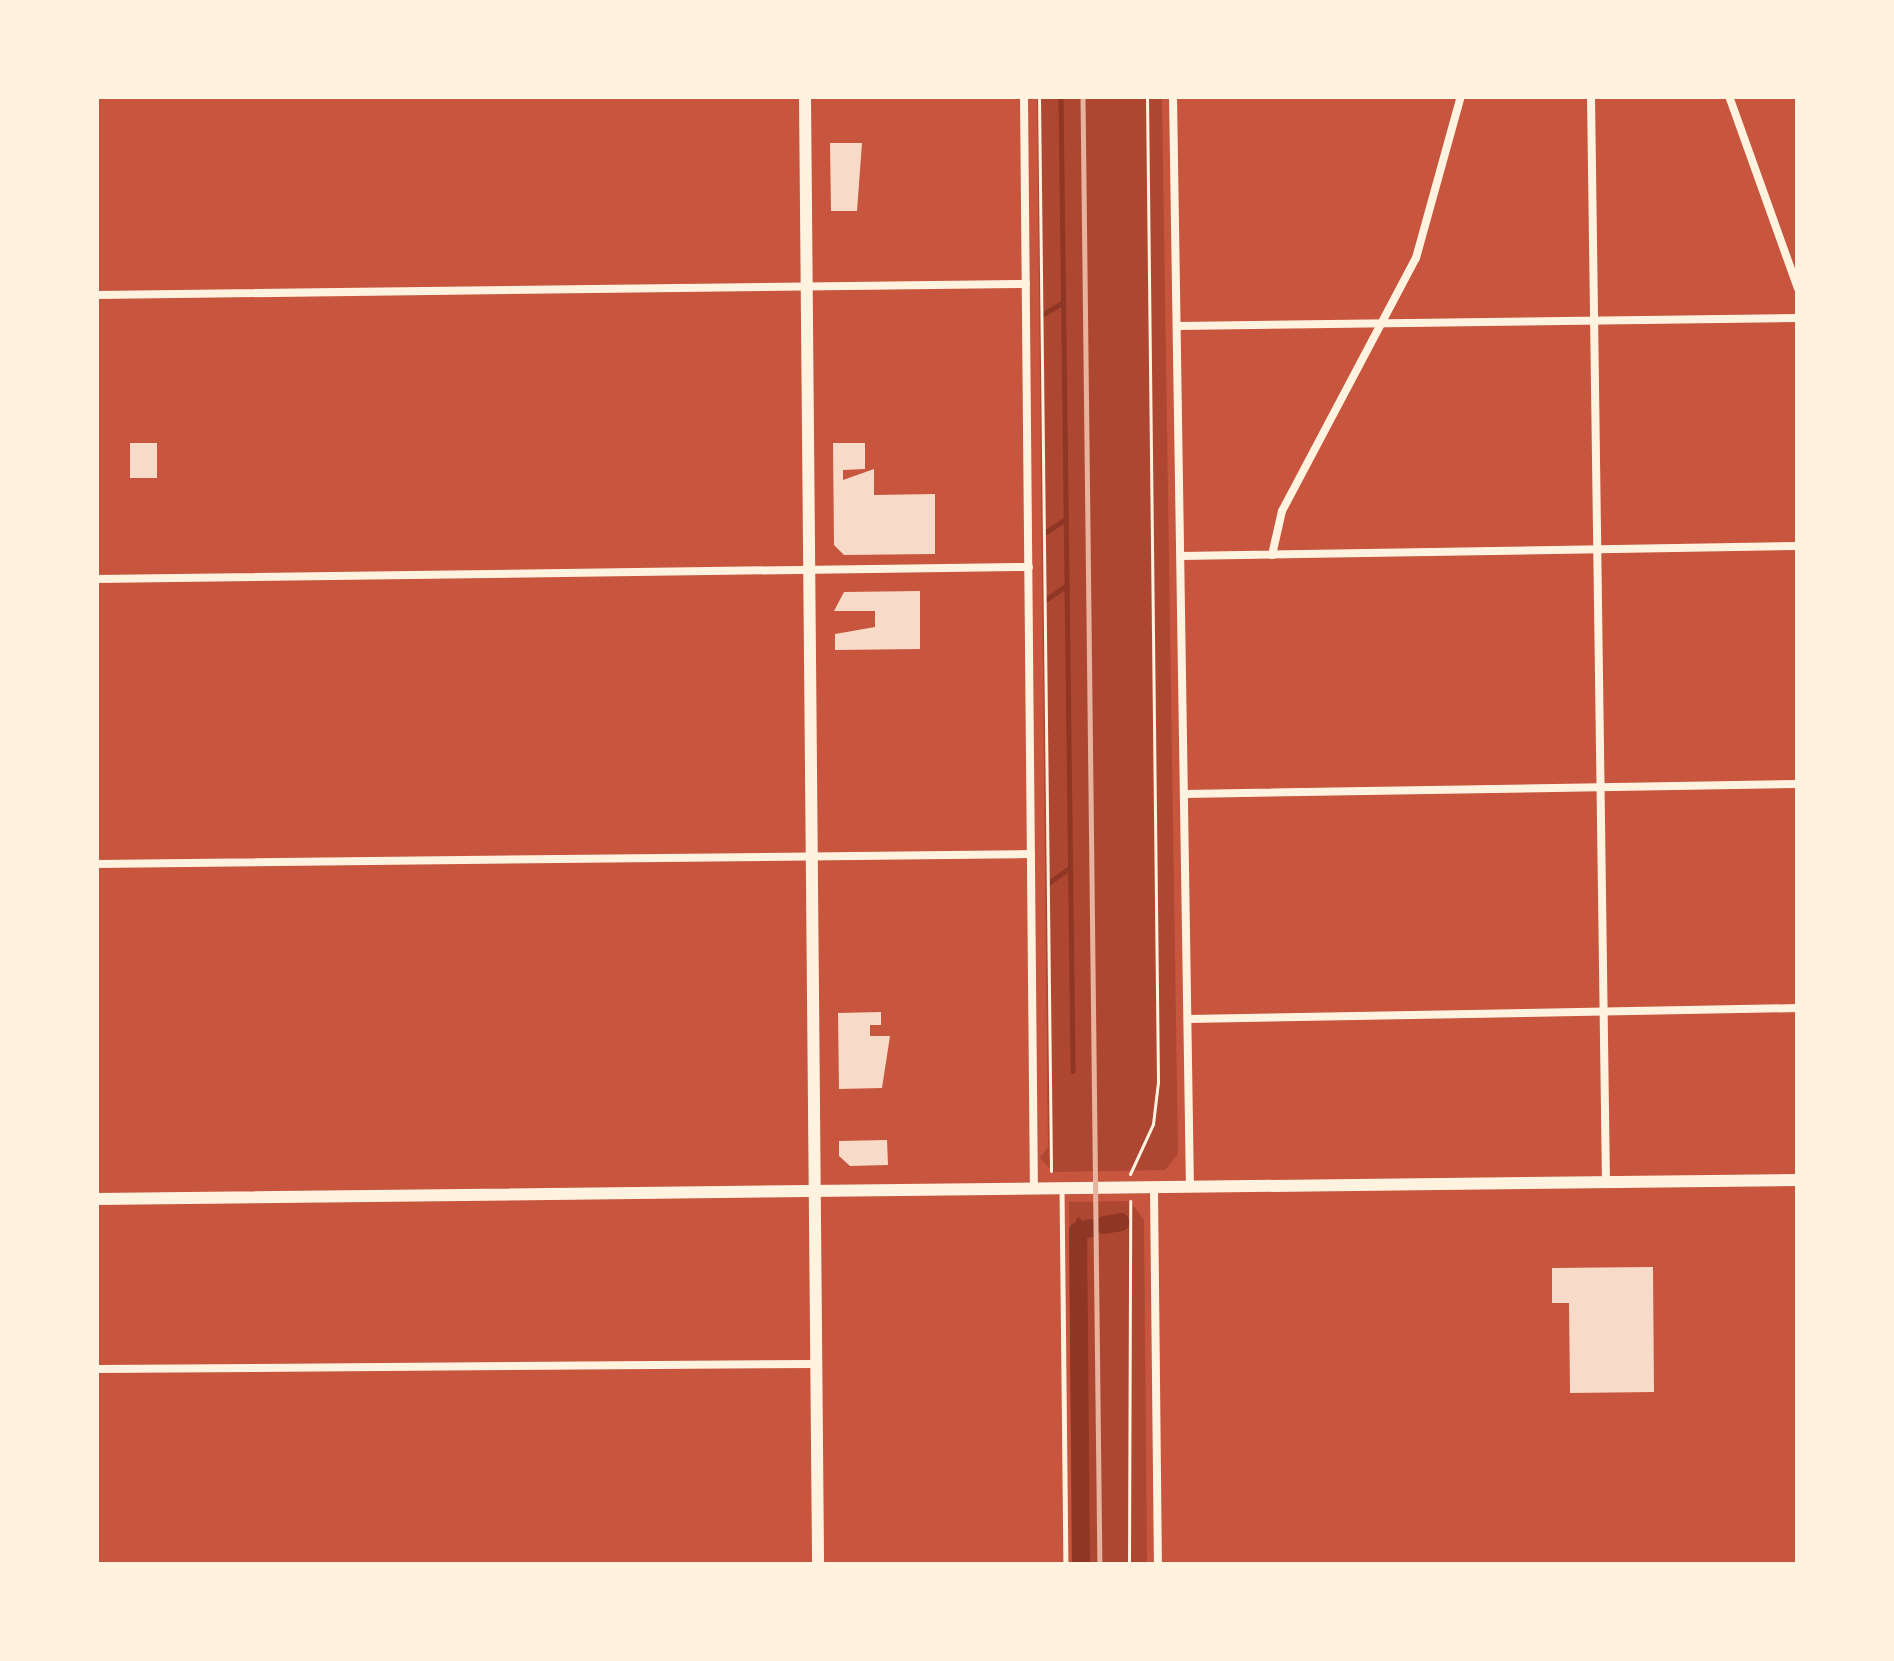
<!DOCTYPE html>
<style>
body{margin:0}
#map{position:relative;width:1894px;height:1661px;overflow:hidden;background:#c8553d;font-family:Roboto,sans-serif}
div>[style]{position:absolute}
.green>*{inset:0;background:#ae4732}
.stream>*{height:4.5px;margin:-2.25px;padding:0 2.25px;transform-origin:2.25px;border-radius:2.25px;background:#8f3625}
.canal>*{height:18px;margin:-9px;padding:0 9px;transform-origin:9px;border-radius:9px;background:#8f3625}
.building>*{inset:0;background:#f7dbc8;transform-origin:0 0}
.path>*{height:3px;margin:-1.5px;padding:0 1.5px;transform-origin:1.5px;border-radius:1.5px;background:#fff3e0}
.service>*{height:4.5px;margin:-2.25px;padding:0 2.25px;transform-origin:2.25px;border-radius:2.25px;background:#fff3e0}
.minor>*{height:8px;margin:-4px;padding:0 4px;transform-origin:4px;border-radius:4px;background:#fff3e0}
.secondary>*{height:12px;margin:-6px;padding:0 6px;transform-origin:6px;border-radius:6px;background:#fff3e0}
.rail>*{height:4.5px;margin:-2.25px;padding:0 2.25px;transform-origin:2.25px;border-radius:2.25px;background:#e9b49f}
span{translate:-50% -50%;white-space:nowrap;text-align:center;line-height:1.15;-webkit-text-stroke:10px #fff3e0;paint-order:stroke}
.frame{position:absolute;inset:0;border:99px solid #fff3e0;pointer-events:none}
</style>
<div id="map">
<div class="green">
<i style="clip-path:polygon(1037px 96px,1162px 96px,1178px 1154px,1165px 1170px,1053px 1172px,1040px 1158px,1048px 1147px)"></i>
<i style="clip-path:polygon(1130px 1201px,1144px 1220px,1147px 1565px,1072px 1565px,1069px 1202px)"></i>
</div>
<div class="stream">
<i style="left:1061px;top:96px;width:975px;rotate:89.29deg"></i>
<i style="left:1044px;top:314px;width:22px;rotate:-32deg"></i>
<i style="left:1046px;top:532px;width:24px;rotate:-33deg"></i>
<i style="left:1047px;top:599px;width:24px;rotate:-35deg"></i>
<i style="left:1050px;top:882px;width:24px;rotate:-36deg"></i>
<i style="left:1078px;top:1231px;width:11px;rotate:-90deg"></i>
</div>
<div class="canal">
<i style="left:1104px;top:1225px;width:17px;rotate:-10deg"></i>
<i style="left:1081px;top:1565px;width:334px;rotate:-90.5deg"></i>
<i style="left:1078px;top:1231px;width:13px;rotate:-13deg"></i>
</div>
<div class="building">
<i style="clip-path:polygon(830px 143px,862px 143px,857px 211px,831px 211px)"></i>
<i style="left:157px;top:443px;width:35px;height:27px;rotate:90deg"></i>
<i style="clip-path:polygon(833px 443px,865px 443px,865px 469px,843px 470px,843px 480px,874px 469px,874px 495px,935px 494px,935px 554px,844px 555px,834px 545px)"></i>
<i style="clip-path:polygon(920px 591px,920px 649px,835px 650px,835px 634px,875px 627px,875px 611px,834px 611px,844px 592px)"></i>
<i style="clip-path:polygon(881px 1012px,881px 1025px,870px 1025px,870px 1036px,890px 1036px,882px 1088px,839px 1089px,838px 1013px)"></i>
<i style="clip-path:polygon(887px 1140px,888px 1165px,850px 1166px,839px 1156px,839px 1141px)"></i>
<i style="clip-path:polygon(1653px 1267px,1654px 1392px,1570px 1393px,1569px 1303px,1552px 1303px,1552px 1268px)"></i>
</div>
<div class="path">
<i style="left:1039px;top:96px;width:1075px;rotate:89.36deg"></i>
<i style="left:1130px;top:1174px;width:55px;rotate:-65.3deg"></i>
<i style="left:1153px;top:1124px;width:42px;rotate:-83.2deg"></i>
<i style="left:1158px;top:1082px;width:986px;rotate:-90.64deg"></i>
<i style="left:1129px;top:1565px;width:364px;rotate:-89.8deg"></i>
</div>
<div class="service">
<i style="left:1062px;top:1189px;width:376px;rotate:89.4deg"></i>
</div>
<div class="minor">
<i style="left:1024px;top:96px;width:1092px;rotate:89.48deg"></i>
<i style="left:1173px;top:96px;width:1090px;rotate:89.11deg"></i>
<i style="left:1591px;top:96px;width:1085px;rotate:89.21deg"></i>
<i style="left:1729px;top:96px;width:205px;rotate:70.3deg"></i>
<i style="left:96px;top:295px;width:930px;rotate:-0.68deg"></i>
<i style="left:1177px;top:326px;width:621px;rotate:-0.74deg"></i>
<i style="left:1272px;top:555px;width:45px;rotate:-77.2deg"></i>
<i style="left:1282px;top:511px;width:286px;rotate:-62.1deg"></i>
<i style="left:1416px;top:258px;width:168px;rotate:-74.5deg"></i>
<i style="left:1181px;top:556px;width:617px;rotate:-0.93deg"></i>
<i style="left:96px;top:579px;width:933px;rotate:-0.74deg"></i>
<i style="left:1185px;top:794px;width:613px;rotate:-0.93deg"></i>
<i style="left:96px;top:864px;width:935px;rotate:-0.61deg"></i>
<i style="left:1188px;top:1019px;width:610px;rotate:-1.03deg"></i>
<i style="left:1154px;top:1189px;width:376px;rotate:89.4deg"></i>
<i style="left:96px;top:1369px;width:719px;rotate:-0.4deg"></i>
</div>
<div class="secondary">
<i style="left:805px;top:96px;width:1469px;rotate:89.49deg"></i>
<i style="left:96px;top:1199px;width:1702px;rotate:-0.64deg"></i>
</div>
<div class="rail">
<i style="left:1083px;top:96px;width:1469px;rotate:89.34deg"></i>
</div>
<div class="frame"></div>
</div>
